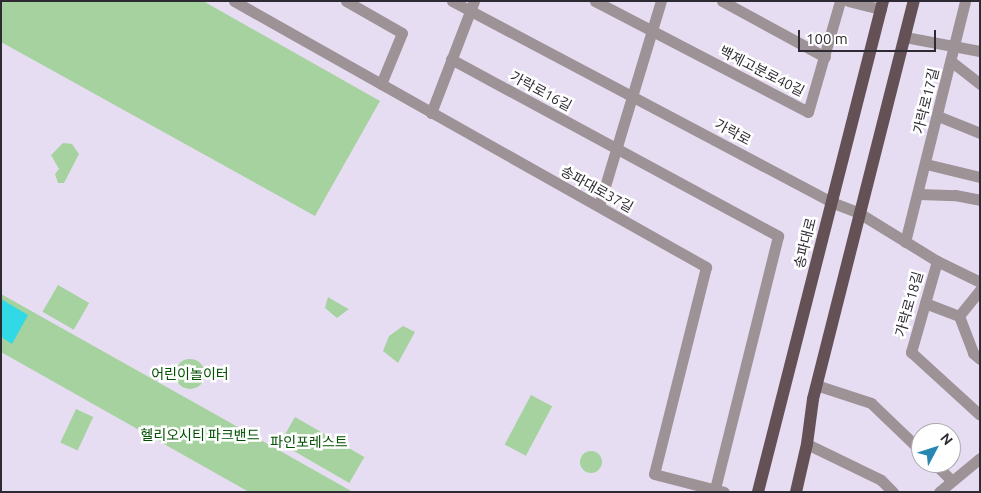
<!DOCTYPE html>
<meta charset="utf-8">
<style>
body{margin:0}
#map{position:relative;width:981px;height:493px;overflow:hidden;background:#e7ddf3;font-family:Ubuntu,"Noto Sans KR",sans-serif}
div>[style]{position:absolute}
.green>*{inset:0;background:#a5d29f;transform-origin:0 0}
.round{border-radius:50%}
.water>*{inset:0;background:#30d9e5}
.minor>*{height:11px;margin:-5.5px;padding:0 5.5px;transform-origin:5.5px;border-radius:5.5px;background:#9d9295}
.major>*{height:12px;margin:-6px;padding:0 6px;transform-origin:6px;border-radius:6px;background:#645156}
span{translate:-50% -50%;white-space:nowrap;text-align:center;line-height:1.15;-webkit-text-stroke:5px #fff;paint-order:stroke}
.street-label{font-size:14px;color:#2e2a33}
.park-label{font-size:14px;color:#014f00}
.frame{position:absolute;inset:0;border:2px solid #2e2a33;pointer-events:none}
.north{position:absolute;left:911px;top:423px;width:50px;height:50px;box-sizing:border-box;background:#fff;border:1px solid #abaaad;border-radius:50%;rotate:50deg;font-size:14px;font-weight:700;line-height:20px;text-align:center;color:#2e2a33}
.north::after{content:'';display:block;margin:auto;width:18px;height:22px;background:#2887b2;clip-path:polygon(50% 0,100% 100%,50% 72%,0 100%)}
.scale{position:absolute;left:798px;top:30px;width:138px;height:22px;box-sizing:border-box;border:2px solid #2e2a33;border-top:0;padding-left:6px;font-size:15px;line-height:18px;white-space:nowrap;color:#2e2a33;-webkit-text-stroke:4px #fff;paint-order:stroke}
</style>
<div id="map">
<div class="green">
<i style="clip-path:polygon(1px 1px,203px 1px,380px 101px,315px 216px,1px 42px)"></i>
<i style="clip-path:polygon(63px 143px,72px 144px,79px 154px,64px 183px,58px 183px,55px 174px,59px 169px,51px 155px)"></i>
<i style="left:58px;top:285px;width:36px;height:31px;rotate:30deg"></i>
<i style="clip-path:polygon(1px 294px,213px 413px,353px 492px,249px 492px,1px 352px)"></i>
<i style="clip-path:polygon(328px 297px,343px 306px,349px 309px,337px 318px,325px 308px)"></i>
<i style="clip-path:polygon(403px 326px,415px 332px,398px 363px,383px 351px,389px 336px)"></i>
<i class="round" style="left:175px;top:359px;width:30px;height:30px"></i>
<i style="left:531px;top:395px;width:24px;height:56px;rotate:28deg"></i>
<i style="left:76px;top:409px;width:19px;height:37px;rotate:25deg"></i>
<i style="left:295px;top:417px;width:80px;height:30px;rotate:30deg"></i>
<i class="round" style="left:580px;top:451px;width:22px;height:22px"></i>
</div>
<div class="water">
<i style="clip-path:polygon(1px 299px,28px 315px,12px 344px,1px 337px)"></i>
</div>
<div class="minor">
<i style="left:234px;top:1px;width:542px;rotate:29.4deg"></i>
<i style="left:706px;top:267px;width:213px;rotate:104.1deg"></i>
<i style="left:654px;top:474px;width:72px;rotate:14.4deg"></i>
<i style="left:346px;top:1px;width:64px;rotate:29.7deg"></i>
<i style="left:402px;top:33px;width:55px;rotate:112.4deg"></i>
<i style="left:452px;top:1px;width:429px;rotate:27.9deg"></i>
<i style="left:831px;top:202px;width:30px;rotate:21deg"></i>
<i style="left:859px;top:213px;width:92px;rotate:31.6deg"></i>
<i style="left:937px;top:261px;width:48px;rotate:26deg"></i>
<i style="left:595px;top:1px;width:240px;rotate:27.5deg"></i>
<i style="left:808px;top:112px;width:116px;rotate:-73.9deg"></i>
<i style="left:722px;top:1px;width:117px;rotate:28.5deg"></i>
<i style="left:848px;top:1px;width:34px;rotate:14deg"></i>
<i style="left:905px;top:37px;width:76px;rotate:10.6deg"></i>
<i style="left:451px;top:59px;width:372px;rotate:28.4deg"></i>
<i style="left:778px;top:236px;width:261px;rotate:104deg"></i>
<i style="left:952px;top:62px;width:36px;rotate:38deg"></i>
<i style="left:431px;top:113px;width:120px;rotate:-69deg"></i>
<i style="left:938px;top:116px;width:45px;rotate:22deg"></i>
<i style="left:926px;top:164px;width:56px;rotate:13.5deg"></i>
<i style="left:919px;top:194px;width:36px;rotate:2deg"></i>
<i style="left:955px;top:195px;width:25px;rotate:11deg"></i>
<i style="left:599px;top:206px;width:214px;rotate:-73.2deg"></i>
<i style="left:905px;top:242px;width:248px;rotate:-76deg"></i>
<i style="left:937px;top:261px;width:95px;rotate:105.9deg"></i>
<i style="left:911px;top:352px;width:93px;rotate:42.4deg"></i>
<i style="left:980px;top:290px;width:33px;rotate:129deg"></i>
<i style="left:959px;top:316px;width:40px;rotate:69deg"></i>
<i style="left:973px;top:353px;width:9px;rotate:41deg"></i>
<i style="left:925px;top:303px;width:36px;rotate:21deg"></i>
<i style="left:816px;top:385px;width:58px;rotate:18.1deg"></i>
<i style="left:871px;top:403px;width:69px;rotate:43.8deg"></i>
<i style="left:807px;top:444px;width:82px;rotate:25.9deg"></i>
<i style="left:881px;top:480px;width:17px;rotate:45deg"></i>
<i style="left:934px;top:463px;width:25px;rotate:45deg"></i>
<i style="left:939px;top:492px;width:53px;rotate:-39.7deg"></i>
</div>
<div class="major">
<i style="left:758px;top:492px;width:507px;rotate:-75.72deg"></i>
<i style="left:796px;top:492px;width:49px;rotate:-77.1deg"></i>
<i style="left:807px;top:444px;width:45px;rotate:-82.4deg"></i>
<i style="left:813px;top:399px;width:411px;rotate:-75.8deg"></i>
</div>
<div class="street-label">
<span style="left:762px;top:71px;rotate:27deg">백제고분로40길</span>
<span style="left:541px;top:91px;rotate:28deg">가락로16길</span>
<span style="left:926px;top:101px;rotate:-76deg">가락로17길</span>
<span style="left:733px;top:132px;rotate:28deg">가락로</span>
<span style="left:597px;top:189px;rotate:29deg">송파대로37길</span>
<span style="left:805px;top:243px;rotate:-76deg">송파대로</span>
<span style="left:909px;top:304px;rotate:-74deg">가락로18길</span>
</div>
<div class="park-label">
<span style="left:190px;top:374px">어린이놀이터</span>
<span style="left:200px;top:435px">헬리오시티 파크밴드</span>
<span style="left:309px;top:442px">파인포레스트</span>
</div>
<div class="frame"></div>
<div class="north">N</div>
<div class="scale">100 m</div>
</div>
